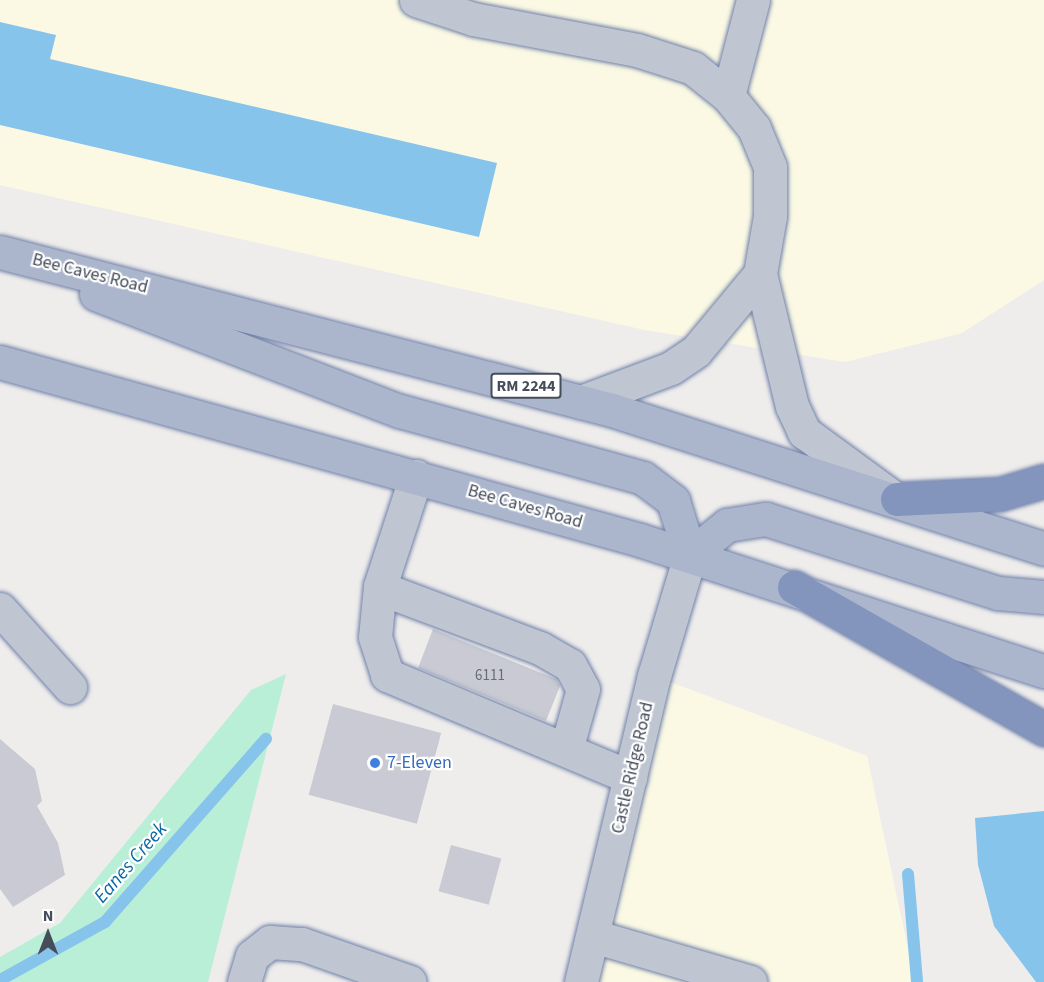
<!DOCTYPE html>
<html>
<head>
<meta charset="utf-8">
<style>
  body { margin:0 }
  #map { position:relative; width:1044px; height:982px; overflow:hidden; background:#efedec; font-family:"Source Sans 3",sans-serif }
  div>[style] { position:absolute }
  .commercial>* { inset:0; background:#fbf9e4 }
  .green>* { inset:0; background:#b9eed7 }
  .water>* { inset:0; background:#86c4ec }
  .stream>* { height:12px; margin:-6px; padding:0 6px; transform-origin:6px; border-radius:6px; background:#86c4ec }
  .building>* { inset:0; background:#c9cad3; transform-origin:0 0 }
  .roads { filter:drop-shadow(0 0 2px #6f80a8) drop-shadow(0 0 2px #6f80a8) }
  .minor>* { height:33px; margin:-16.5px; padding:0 16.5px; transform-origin:16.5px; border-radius:16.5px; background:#bfc6d2 }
  .major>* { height:33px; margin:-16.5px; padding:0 16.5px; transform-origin:16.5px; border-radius:16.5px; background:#abb6cc }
  .highway>* { height:33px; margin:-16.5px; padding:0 16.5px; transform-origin:16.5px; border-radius:16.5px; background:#8395bc }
  .dots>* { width:16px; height:16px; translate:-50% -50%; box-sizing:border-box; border:3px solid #fff; border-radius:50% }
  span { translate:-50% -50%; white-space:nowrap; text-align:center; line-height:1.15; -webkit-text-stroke:4.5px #fff; paint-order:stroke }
  .number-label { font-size:15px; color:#666c78 }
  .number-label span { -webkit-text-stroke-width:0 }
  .shield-label span { padding:2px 4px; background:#fff; border:2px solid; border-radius:4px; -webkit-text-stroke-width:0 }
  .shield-label { font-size:16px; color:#454c5a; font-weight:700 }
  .street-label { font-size:18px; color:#454c5a }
  .shop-label { font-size:18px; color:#366cbe }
  .left { translate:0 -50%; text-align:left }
  .water-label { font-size:20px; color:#0b6aa6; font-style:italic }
  .north { position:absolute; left:18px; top:904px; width:60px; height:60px; -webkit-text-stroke:4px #fff; paint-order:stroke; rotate:0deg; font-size:16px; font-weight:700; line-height:24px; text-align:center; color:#454c5a }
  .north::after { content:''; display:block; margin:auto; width:21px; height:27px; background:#454c5a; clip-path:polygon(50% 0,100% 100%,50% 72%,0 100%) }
</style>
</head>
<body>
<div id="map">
  <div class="commercial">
    <i style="clip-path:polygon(0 0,1044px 0,1044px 280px,962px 333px,845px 362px,645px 330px,0 185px)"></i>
    <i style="clip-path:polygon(654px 676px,867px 756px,915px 982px,581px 982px)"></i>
  </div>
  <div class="green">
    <i style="clip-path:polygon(286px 674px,208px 982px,0 982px,0 957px,60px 923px,251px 690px)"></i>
  </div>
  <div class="water">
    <i style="clip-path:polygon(0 22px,56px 35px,50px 59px,497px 163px,479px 237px,0 125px)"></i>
    <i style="clip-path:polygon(1044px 811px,1044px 982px,1036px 982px,994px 926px,978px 865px,975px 818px)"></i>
  </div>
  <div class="stream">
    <i style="left:908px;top:874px;width:108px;rotate:85.2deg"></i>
    <i style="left:0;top:980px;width:120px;rotate:-28.9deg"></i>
    <i style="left:105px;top:922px;width:244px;rotate:-48.7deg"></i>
  </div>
  <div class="building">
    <i style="clip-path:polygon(433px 629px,556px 679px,560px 686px,546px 721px,418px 668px)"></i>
    <i style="left:333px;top:704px;width:112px;height:94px;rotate:15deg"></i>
    <i style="clip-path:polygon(0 739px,35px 769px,42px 801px,37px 806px,58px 843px,65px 875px,13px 907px,0 889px)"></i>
    <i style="left:451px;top:845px;width:52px;height:48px;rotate:15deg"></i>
  </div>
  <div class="roads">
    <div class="minor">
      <i style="left:416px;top:0;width:60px;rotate:18.4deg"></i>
      <i style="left:473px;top:19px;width:167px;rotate:10.7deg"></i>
      <i style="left:637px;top:50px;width:59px;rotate:17.8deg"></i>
      <i style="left:693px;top:68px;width:45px;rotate:38.7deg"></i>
      <i style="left:728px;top:96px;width:41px;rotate:50.9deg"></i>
      <i style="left:754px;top:128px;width:42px;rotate:67.7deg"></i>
      <i style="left:770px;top:167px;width:49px;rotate:90deg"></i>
      <i style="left:770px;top:216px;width:59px;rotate:99.8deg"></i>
      <i style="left:760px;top:274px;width:136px;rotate:76.4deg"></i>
      <i style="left:792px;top:406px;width:29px;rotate:65deg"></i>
      <i style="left:804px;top:432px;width:112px;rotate:36.3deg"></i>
      <i style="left:728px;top:96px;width:99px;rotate:-75.4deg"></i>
      <i style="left:581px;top:402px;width:96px;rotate:-20.7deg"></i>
      <i style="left:671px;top:368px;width:30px;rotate:-34deg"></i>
      <i style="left:696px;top:351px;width:100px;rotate:-50.3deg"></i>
      <i style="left:416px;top:476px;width:116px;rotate:108.1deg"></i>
      <i style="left:380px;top:586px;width:51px;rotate:95.6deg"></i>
      <i style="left:375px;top:637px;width:40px;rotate:72deg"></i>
      <i style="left:387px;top:675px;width:264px;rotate:22.8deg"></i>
      <i style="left:380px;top:588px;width:171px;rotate:20.6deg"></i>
      <i style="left:540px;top:648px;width:34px;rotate:30deg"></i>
      <i style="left:570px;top:665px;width:27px;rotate:62deg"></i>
      <i style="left:583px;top:689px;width:63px;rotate:105.6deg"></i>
      <i style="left:0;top:609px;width:105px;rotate:48.1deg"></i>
      <i style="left:593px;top:936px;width:164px;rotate:16.3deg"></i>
      <i style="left:244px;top:982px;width:27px;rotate:-73deg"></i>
      <i style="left:252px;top:956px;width:23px;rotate:-38deg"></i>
      <i style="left:270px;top:942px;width:32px;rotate:4deg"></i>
      <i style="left:302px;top:944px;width:114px;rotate:19.4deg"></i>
      <i style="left:581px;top:982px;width:315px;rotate:-76.6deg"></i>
      <i style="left:654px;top:676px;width:126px;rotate:-73.4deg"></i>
    </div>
    <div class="major">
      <i style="left:0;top:252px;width:632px;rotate:14.48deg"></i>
      <i style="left:612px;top:410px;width:454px;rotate:17.8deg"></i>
      <i style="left:96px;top:294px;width:326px;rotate:21.1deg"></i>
      <i style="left:400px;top:411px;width:252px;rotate:15.4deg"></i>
      <i style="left:643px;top:478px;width:38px;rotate:37deg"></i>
      <i style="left:673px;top:501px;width:57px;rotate:72.5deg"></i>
      <i style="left:0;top:362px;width:664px;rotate:15.54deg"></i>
      <i style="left:640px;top:540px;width:425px;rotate:18deg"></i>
      <i style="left:690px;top:555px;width:48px;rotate:-39deg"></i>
      <i style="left:727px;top:525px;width:39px;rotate:-9deg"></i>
      <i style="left:766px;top:519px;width:244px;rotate:17.7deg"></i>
      <i style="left:998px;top:593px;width:46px;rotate:5deg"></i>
    </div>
    <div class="highway">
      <i style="left:897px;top:499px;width:103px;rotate:-2.8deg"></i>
      <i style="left:1000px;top:494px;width:46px;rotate:-16.5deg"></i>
      <i style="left:794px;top:587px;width:288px;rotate:29.6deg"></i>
    </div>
  </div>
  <div class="dots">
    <i style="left:375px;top:763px;background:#3f7fe0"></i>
  </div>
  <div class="number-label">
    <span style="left:490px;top:676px">6111</span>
  </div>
  <div class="shield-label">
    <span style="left:526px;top:386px">RM 2244</span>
  </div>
  <div class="street-label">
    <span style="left:90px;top:274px;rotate:14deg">Bee Caves Road</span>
    <span style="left:525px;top:507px;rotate:16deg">Bee Caves Road</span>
    <span style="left:633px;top:768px;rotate:-77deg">Castle Ridge Road</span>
  </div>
  <div class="shop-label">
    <span class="left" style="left:387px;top:763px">7-Eleven</span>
  </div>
  <div class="water-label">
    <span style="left:131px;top:863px;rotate:-49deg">Eanes Creek</span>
  </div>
  <div class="north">N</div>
</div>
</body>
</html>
